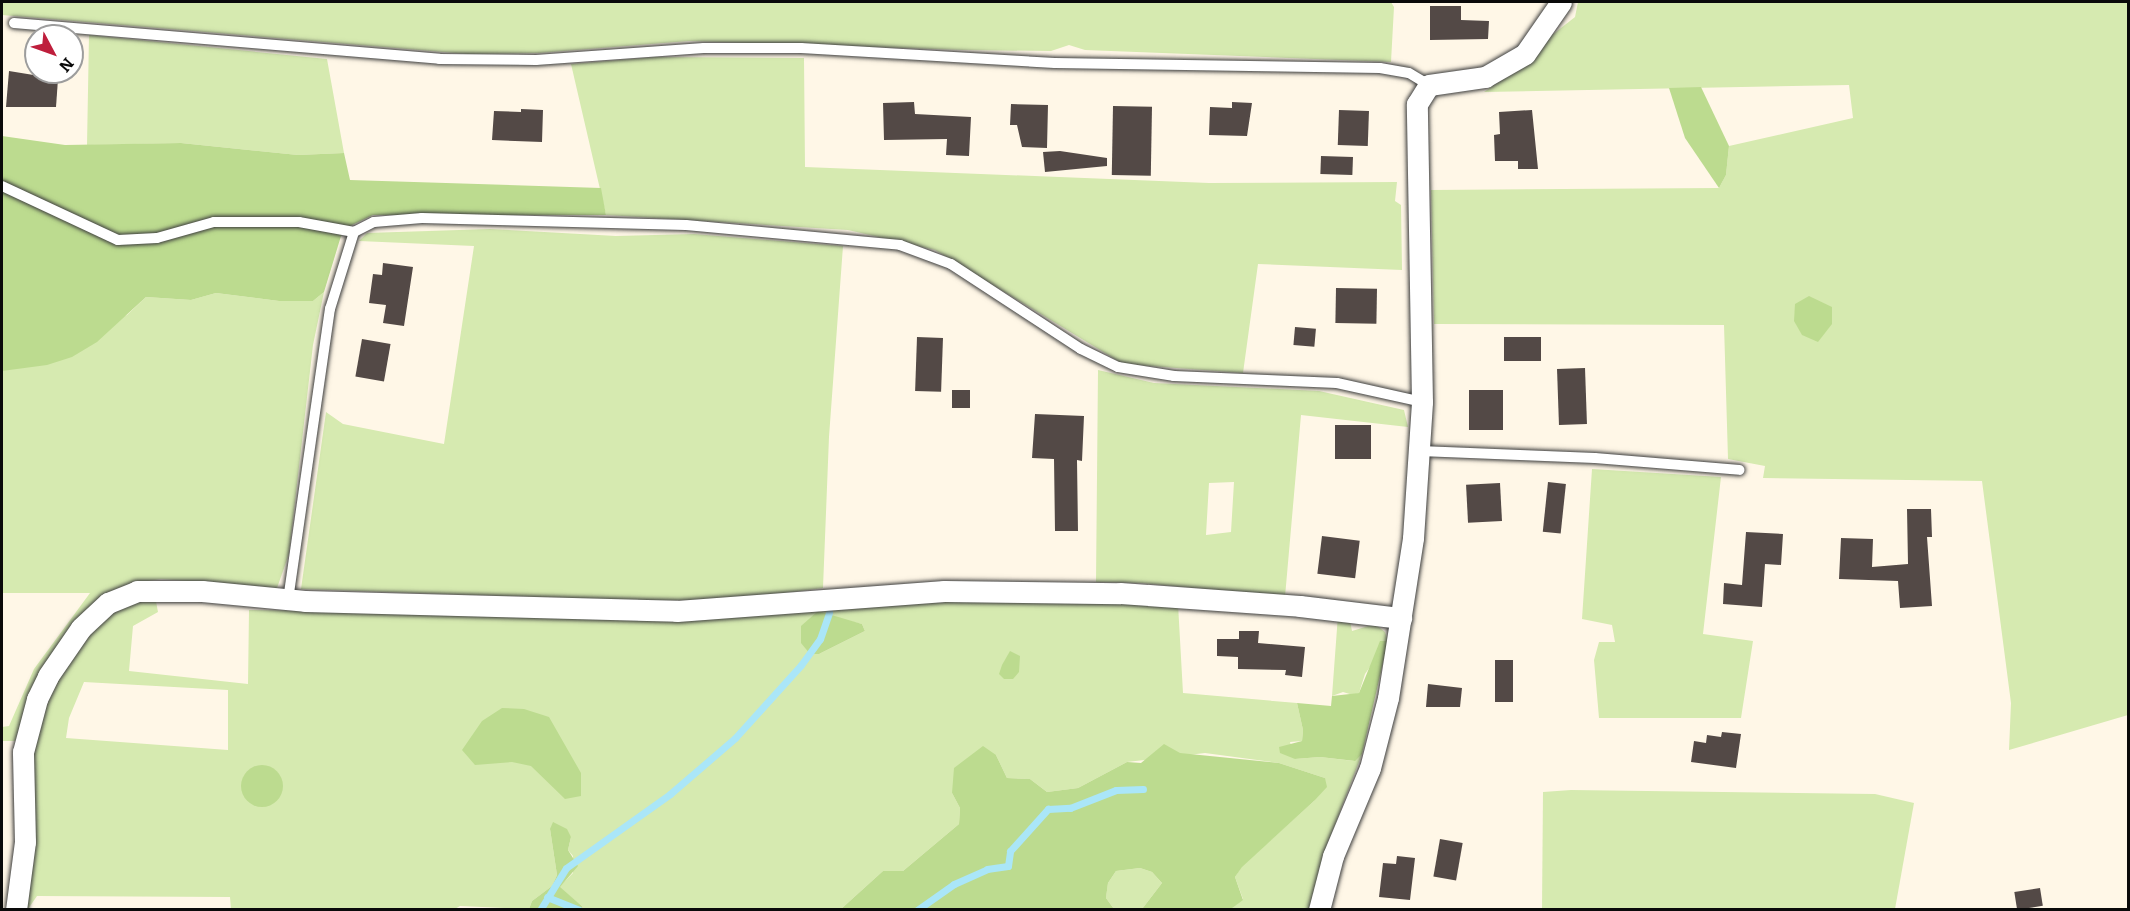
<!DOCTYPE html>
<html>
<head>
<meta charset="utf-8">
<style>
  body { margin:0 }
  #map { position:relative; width:2130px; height:911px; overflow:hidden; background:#fff7e7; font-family:Bitter,serif }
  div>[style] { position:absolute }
  .green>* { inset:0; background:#d6eab0 }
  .forest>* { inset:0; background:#bcdb8f }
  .round { border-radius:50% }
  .stream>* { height:7px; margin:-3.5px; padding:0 3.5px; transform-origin:3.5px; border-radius:3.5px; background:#aae6f8 }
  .building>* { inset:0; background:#534946; transform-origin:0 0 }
  .roads { filter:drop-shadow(0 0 2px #3d3d3d) drop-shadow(0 0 2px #3d3d3d) }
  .service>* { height:10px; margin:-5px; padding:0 5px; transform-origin:5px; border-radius:5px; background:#fff }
  .minor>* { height:21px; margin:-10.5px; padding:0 10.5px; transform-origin:10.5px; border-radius:10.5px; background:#fff }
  span { translate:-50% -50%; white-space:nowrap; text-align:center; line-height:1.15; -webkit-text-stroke:6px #fff; paint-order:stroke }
  .frame { position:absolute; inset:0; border:3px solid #0a0a0a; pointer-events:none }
  .north { position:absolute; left:24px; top:24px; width:60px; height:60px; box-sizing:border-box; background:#fff; border:2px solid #9d9d9d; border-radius:50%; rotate:131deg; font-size:16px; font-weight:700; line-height:24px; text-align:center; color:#0a0a0a }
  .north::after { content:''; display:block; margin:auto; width:21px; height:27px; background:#be1e3c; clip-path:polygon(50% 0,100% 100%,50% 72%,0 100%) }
</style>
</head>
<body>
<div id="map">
  <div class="green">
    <i style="clip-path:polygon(2px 2px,1391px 2px,1394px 7px,1391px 62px,1085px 50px,1069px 45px,1051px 51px,963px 50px,689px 41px,539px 53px,467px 54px,2px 15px)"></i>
    <i style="clip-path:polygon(1578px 2px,2128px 2px,2128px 715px,2009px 750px,2011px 703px,1982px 481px,1763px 478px,1765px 466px,1728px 459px,1724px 325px,1434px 324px,1431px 190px,1719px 188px,1726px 175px,1729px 146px,1853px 118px,1849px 85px,1484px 92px,1536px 56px,1547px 39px,1575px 17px)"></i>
    <i style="clip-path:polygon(89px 35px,327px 59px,344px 153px,298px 155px,181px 143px,87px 145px)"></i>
    <i style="clip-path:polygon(656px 57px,804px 58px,805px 167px,1209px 183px,1397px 182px,1395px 201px,1401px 205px,1402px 270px,1258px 264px,1243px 373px,1123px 364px,935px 250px,848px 230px,606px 215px,571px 64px)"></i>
    <i style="clip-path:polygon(490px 229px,616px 236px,694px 234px,843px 246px,829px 437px,823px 588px,738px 599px,653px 601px,301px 589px,326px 412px,343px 424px,444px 444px,474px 246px,359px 241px,367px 233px)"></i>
    <i style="clip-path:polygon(324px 292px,313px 345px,289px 554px,277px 588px,161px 579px,141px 582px,31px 694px,15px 741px,2px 741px,2px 727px,9px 726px,34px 669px,90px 593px,2px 593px,2px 371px,127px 315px,146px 297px,191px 300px,216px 293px,279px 301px,313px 301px)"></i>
    <i style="clip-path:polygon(evenodd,1098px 370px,1154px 383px,1319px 391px,1404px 410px,1408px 427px,1301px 415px,1285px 597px,1142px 583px,1096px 582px,1098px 370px,1234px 482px,1231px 532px,1206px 535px,1209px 483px,1234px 482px)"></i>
    <i style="clip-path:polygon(1592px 469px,1721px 477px,1703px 634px,1753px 641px,1741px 718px,1599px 718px,1594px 660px,1599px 642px,1615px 642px,1612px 625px,1582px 619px)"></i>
    <i style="clip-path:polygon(evenodd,155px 596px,158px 612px,133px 626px,129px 671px,248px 684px,249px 610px,744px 616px,960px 601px,1178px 604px,1183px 693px,1297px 703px,1303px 730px,1302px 741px,1290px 742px,1295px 759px,1320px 757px,1354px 761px,1362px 754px,1326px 848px,1309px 909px,1231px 909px,1243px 899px,1235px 877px,1242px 866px,1314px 801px,1325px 778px,1279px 763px,1205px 753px,1127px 762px,1078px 788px,1047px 792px,1030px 779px,1007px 778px,996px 755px,952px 793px,960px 808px,959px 824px,903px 871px,883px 871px,841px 909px,581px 909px,583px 907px,559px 887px,573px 873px,573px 856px,568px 850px,571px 837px,550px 829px,557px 875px,552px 886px,532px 901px,529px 909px,460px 906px,453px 910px,231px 910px,230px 897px,37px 896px,28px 909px,23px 910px,34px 862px,33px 744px,57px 677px,71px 653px,113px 609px,155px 596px,841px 619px,862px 624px,865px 631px,819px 654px,841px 619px,155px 596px,84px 682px,228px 690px,228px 750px,66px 738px,69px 718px,84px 682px)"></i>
    <i style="clip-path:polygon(1338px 615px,1349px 616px,1352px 631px,1375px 624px,1385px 632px,1388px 641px,1365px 674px,1359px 693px,1353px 695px,1343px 692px,1332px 696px)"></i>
    <i style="clip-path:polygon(1571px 790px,1875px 794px,1914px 803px,1895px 909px,1542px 909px,1543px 792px)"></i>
    <i style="clip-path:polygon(1140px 868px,1152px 872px,1162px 883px,1142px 909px,1114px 909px,1106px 898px,1108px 883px,1116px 871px)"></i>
  </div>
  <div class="forest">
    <i style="clip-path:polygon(1701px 87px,1729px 146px,1726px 175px,1719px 188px,1685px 138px,1669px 88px)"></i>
    <i style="clip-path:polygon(2px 136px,65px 145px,181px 143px,298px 155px,344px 153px,350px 180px,601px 188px,606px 215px,373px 215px,352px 225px,341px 236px,324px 292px,313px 301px,279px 301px,216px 293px,191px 300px,146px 297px,97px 342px,72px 357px,47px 365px,2px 371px)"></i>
    <i style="clip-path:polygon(1809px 296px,1832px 307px,1832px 324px,1818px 342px,1802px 335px,1794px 321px,1795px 304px)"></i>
    <i style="clip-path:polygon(818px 611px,862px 624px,865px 631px,819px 654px,810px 654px,801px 643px,801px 626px)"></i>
    <i style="clip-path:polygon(1380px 641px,1388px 641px,1362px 754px,1355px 761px,1320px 757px,1295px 759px,1280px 753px,1279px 747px,1302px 741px,1303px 730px,1297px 703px,1331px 706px,1332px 696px,1359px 693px)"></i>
    <i style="clip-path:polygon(1010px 651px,1020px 656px,1019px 672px,1013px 679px,1004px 679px,999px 674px,1002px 665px)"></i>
    <i style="clip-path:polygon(502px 708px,524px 709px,549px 717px,581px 773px,581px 796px,565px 799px,531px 766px,512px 762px,475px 765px,462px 750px,482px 721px)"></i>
    <i style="clip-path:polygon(1164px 744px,1180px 753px,1279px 763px,1325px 778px,1327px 787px,1314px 801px,1242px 867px,1235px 877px,1243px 900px,1231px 909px,1142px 909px,1162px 883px,1152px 872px,1140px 868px,1116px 871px,1108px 883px,1106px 898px,1114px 909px,841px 909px,883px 871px,903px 871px,959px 824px,960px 808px,952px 793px,954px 768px,983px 746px,996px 755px,1007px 778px,1030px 779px,1047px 792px,1078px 788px,1127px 762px,1141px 763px)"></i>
    <i class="round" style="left:241px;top:765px;width:42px;height:42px"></i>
    <i style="clip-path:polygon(553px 822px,567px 829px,571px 837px,568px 850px,578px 866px,560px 887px,583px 907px,581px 909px,529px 909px,532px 901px,552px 886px,557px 875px,550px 829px)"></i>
  </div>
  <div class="stream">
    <i style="left:547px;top:897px;width:35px;rotate:22deg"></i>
    <i style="left:540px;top:910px;width:49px;rotate:-58.2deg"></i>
    <i style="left:566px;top:868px;width:128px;rotate:-35.4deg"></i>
    <i style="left:670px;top:794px;width:86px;rotate:-40.7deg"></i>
    <i style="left:735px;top:738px;width:98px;rotate:-47.9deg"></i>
    <i style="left:801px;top:665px;width:32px;rotate:-54deg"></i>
    <i style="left:820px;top:639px;width:28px;rotate:-71deg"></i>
    <i style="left:917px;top:910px;width:45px;rotate:-35.1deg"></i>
    <i style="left:954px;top:884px;width:36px;rotate:-24deg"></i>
    <i style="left:987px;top:869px;width:21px;rotate:-8deg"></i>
    <i style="left:1008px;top:866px;width:15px;rotate:-82deg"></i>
    <i style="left:1010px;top:851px;width:57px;rotate:-47.9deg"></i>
    <i style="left:1048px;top:809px;width:22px;rotate:-3deg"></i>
    <i style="left:1070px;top:808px;width:49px;rotate:-21.4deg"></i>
    <i style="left:1116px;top:790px;width:27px;rotate:-2deg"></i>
  </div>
  <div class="building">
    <i style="clip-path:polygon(1430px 6px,1461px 6px,1461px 20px,1489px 21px,1488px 39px,1430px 40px)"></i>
    <i style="clip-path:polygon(9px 71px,58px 79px,56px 107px,6px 107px)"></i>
    <i style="clip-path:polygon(914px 102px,915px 114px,971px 117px,969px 156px,946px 155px,947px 139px,884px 140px,883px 103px)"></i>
    <i style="clip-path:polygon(1232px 102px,1252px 103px,1247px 136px,1209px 135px,1210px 107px,1232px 108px)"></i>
    <i style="clip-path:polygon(1011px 104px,1048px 105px,1047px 148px,1022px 147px,1017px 125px,1010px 125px)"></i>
    <i style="left:1113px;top:106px;width:39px;height:69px;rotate:1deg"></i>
    <i style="clip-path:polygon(521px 109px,543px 110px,542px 142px,492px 140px,494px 111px,521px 112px)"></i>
    <i style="left:1339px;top:110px;width:30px;height:35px;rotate:2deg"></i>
    <i style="clip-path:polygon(1532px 110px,1538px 169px,1518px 169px,1518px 161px,1495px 161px,1494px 135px,1500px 134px,1499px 112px)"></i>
    <i style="clip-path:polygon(1060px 151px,1107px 158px,1107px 166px,1045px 172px,1043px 152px)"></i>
    <i style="left:1321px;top:156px;width:32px;height:18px;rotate:2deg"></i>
    <i style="clip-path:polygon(383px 263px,413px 267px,404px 326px,383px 323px,386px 305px,369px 303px,373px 274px,382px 275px)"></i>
    <i style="left:1336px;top:288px;width:41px;height:35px;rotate:1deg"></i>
    <i style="left:1295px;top:327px;width:21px;height:18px;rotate:5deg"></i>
    <i style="left:917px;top:337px;width:26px;height:54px;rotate:2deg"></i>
    <i style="left:1504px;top:337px;width:37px;height:24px"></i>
    <i style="left:362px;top:339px;width:29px;height:38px;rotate:10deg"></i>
    <i style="left:1585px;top:368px;width:56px;height:28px;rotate:88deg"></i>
    <i style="left:952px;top:390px;width:18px;height:18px"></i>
    <i style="left:1503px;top:390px;width:40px;height:34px;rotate:90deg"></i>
    <i style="clip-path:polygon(1035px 414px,1084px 416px,1082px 461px,1077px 460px,1078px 531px,1055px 531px,1054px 459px,1032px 458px)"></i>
    <i style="left:1335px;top:425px;width:36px;height:34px"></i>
    <i style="left:1548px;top:482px;width:18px;height:50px;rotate:6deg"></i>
    <i style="left:1500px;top:483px;width:38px;height:34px;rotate:87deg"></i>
    <i style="clip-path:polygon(1907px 509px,1931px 509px,1932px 537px,1927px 537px,1932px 606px,1900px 608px,1898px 581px,1839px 579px,1841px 538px,1873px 539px,1872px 567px,1908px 564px)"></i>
    <i style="clip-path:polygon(1746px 532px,1783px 534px,1781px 565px,1765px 564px,1762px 607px,1723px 604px,1724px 583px,1742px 585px)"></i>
    <i style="left:1322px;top:536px;width:38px;height:38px;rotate:7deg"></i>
    <i style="clip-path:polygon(1239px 631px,1259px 631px,1258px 643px,1305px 647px,1302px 677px,1285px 675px,1286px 670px,1238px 669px,1238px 657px,1217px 656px,1217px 639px,1239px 639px)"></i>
    <i style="left:1495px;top:660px;width:18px;height:42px"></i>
    <i style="clip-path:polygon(1428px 684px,1462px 688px,1460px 707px,1426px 707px)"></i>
    <i style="clip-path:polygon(1722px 732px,1741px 734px,1736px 768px,1691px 762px,1694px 741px,1706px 743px,1707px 735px,1721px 737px)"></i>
    <i style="left:1440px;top:839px;width:23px;height:38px;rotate:10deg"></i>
    <i style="clip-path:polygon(1397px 856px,1415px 858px,1410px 900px,1379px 897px,1383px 863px,1396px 864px)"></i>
    <i style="left:2040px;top:888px;width:18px;height:26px;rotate:81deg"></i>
  </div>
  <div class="roads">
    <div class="service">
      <i style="left:14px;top:23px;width:427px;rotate:4.8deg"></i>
      <i style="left:439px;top:59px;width:97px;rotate:0.6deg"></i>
      <i style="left:536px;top:60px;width:168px;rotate:-4.1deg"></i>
      <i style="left:704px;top:48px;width:97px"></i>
      <i style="left:801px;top:48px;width:254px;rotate:3.4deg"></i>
      <i style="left:1055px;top:63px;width:325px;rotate:0.9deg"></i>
      <i style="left:1380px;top:68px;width:29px;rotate:10deg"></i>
      <i style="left:1409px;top:73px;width:23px;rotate:31deg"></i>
      <i style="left:2px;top:186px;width:128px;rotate:25deg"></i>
      <i style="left:118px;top:240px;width:39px;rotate:-3deg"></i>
      <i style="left:157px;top:238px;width:59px;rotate:-15.7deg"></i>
      <i style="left:214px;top:222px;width:85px"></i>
      <i style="left:299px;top:222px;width:56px;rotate:10.3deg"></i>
      <i style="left:1420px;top:451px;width:175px;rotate:2.3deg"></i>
      <i style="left:1595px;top:458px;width:145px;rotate:4.7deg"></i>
      <i style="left:288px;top:600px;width:294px;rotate:-81.8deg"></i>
      <i style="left:330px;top:309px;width:81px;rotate:-72.7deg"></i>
      <i style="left:354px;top:232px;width:22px;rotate:-27deg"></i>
      <i style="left:374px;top:222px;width:48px;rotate:-4.8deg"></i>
      <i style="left:422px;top:218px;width:264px;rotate:1.5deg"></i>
      <i style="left:686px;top:225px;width:215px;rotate:5.3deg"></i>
      <i style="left:900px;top:245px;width:54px;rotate:20.4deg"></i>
      <i style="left:951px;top:264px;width:155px;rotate:33.2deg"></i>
      <i style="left:1081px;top:349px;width:41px;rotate:25.9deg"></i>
      <i style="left:1118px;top:367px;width:57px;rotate:9.1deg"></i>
      <i style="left:1174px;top:376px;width:163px;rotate:2.5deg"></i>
      <i style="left:1337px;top:383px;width:87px;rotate:12.6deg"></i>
    </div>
    <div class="minor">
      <i style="left:16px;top:910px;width:69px;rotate:-82.5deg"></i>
      <i style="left:25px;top:842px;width:90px;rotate:-91.3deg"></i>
      <i style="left:23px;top:752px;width:55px;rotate:-75.2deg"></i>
      <i style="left:37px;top:699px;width:25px;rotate:-64deg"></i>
      <i style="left:48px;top:676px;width:58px;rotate:-55.5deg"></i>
      <i style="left:81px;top:628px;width:37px;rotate:-43deg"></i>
      <i style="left:108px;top:603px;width:31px;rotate:-22deg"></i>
      <i style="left:137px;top:591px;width:65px"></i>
      <i style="left:202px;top:591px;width:103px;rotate:5.5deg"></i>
      <i style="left:305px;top:601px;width:372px;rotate:1.5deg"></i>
      <i style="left:677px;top:611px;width:268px;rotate:-4.3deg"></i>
      <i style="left:944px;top:591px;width:176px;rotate:0.7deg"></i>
      <i style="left:1120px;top:593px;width:180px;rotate:4.1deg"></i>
      <i style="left:1300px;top:606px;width:102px;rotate:6.8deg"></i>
      <i style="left:1319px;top:910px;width:56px;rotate:-75.5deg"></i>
      <i style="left:1333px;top:856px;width:95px;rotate:-67.2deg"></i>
      <i style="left:1370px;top:768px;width:72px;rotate:-75.6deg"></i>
      <i style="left:1388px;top:698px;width:162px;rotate:-81.1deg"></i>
      <i style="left:1413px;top:538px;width:136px;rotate:-86.2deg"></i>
      <i style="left:1422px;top:402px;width:298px;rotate:-91deg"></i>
      <i style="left:1417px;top:104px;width:22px;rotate:-58deg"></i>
      <i style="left:1429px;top:85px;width:57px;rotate:-8.1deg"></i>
      <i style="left:1485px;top:77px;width:46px;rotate:-29.9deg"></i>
      <i style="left:1525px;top:54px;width:63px;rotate:-55.3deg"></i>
    </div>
  </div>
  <div class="frame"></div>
  <div class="north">N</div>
</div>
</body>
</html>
